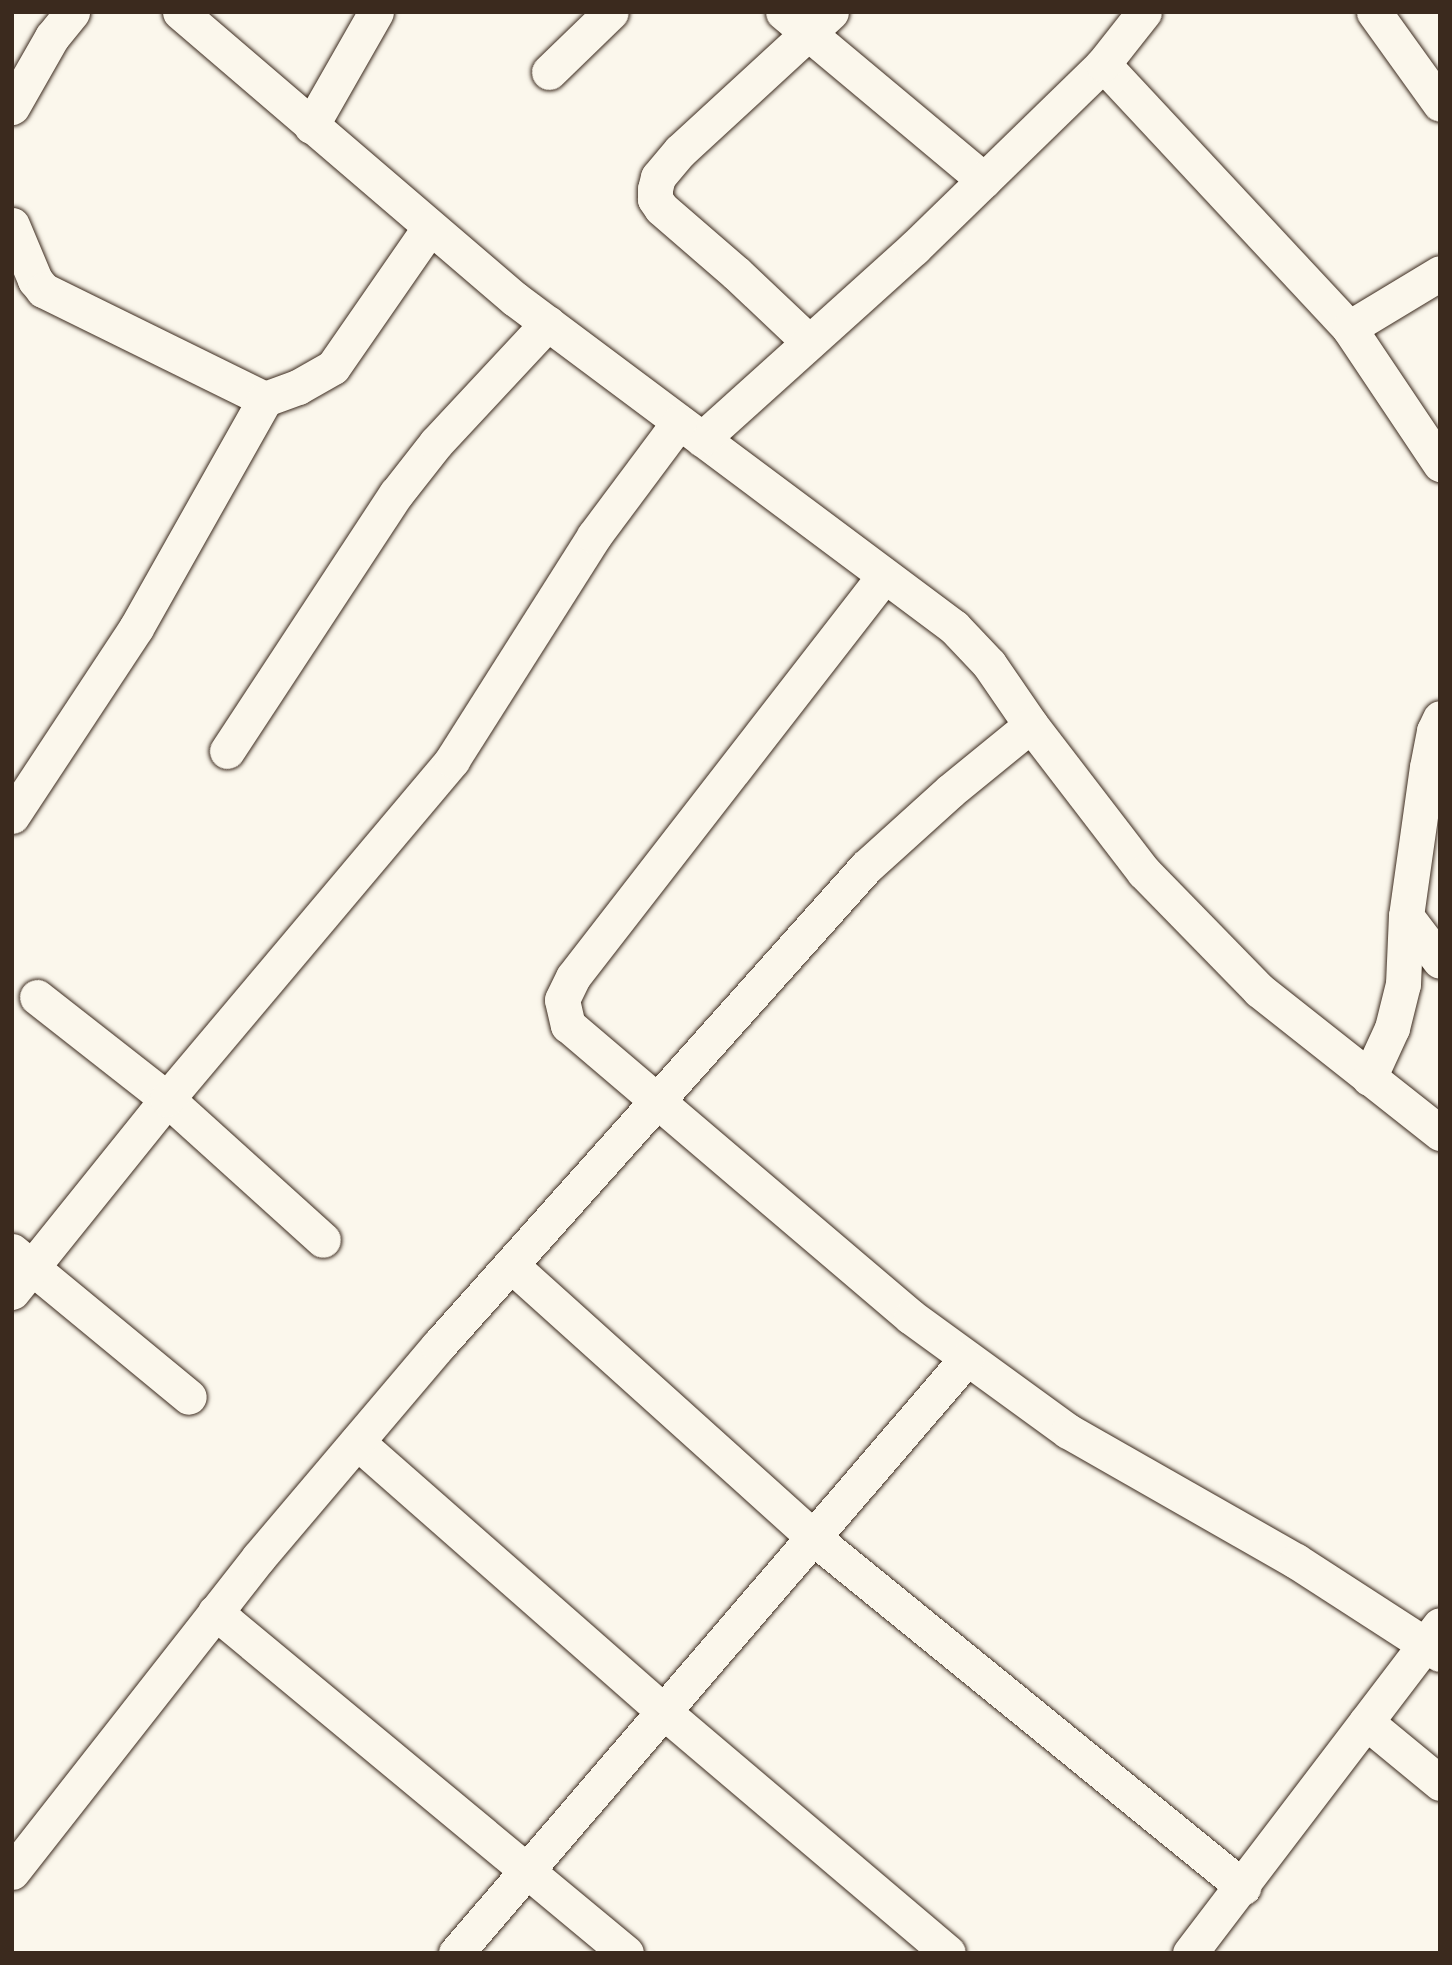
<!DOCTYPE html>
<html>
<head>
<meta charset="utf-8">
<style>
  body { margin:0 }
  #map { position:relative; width:1452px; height:1965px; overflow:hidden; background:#fbf7ec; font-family:"Balsamiq Sans",sans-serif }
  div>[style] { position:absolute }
  .roads { filter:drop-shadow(0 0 2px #3b2a1e) drop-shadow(0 0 2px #3b2a1e) }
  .street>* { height:35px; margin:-17.5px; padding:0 17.5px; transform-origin:17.5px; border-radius:17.5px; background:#fbf7ec }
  span { translate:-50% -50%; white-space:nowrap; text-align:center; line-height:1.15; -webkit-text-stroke:6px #fbf7ec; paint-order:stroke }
  .frame { position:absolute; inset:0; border:14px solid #3b2a1e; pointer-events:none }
</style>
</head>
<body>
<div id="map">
  <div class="roads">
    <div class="street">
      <i style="left:180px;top:12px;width:441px;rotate:40.6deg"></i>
      <i style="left:515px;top:299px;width:548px;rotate:36.77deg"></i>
      <i style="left:954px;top:627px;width:51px;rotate:46.6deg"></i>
      <i style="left:989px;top:664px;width:74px;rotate:55.5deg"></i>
      <i style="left:1031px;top:725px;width:185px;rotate:52.5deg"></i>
      <i style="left:1144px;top:872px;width:165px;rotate:45.7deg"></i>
      <i style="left:1259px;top:990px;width:231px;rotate:38.3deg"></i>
      <i style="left:783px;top:12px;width:262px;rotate:39.9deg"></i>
      <i style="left:1374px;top:12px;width:113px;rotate:54.3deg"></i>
      <i style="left:1103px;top:64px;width:361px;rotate:47deg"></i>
      <i style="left:1349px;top:328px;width:164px;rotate:56.2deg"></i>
      <i style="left:549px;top:72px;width:86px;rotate:-44.1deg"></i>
      <i style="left:12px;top:107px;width:81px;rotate:-60.3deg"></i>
      <i style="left:52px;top:37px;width:32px;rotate:-51deg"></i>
      <i style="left:311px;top:126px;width:131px;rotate:-60.3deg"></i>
      <i style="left:12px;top:225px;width:60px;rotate:67.3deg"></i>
      <i style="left:35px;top:280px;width:13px;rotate:51deg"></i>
      <i style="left:43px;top:290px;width:247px;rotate:26.2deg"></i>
      <i style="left:1349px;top:328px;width:106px;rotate:-31.1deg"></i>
      <i style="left:809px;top:342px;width:100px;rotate:-136.6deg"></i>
      <i style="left:736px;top:273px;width:99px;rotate:-139.1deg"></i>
      <i style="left:661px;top:208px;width:11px;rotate:-124deg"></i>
      <i style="left:655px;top:199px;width:10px;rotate:-90deg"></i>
      <i style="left:655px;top:189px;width:12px;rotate:-76deg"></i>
      <i style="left:658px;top:177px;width:34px;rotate:-50deg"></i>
      <i style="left:680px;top:151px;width:205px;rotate:-42.6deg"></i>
      <i style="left:702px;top:439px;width:285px;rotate:-42deg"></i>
      <i style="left:914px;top:248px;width:264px;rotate:-44.2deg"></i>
      <i style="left:1103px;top:64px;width:66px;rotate:-51.7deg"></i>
      <i style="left:884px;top:576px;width:507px;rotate:127.8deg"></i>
      <i style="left:573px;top:977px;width:25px;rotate:116deg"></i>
      <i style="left:562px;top:1000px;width:26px;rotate:77deg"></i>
      <i style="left:568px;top:1025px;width:450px;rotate:40.4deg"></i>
      <i style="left:911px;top:1317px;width:194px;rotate:36deg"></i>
      <i style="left:1068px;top:1431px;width:262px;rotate:29.7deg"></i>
      <i style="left:1296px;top:1561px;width:171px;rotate:32.9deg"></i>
      <i style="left:227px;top:751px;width:308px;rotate:-56.7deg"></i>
      <i style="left:396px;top:494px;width:65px;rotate:-51.9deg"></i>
      <i style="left:436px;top:443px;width:164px;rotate:-47deg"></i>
      <i style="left:12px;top:816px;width:225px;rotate:-56.6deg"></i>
      <i style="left:136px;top:628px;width:263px;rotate:-60.6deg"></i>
      <i style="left:265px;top:399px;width:35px;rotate:-20deg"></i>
      <i style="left:298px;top:387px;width:40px;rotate:-29.7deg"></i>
      <i style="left:333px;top:367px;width:170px;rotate:-55.3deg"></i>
      <i style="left:1406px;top:916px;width:56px;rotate:52.9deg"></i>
      <i style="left:37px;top:997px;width:165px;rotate:38.1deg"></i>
      <i style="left:167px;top:1099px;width:210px;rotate:42.1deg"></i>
      <i style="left:1369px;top:1078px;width:55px;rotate:-65.3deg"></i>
      <i style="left:1392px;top:1028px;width:45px;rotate:-76deg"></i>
      <i style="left:1403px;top:984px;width:68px;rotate:-87.5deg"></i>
      <i style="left:1406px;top:916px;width:150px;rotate:-82deg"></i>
      <i style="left:1427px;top:767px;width:37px;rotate:-79deg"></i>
      <i style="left:1434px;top:731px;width:14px;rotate:-65deg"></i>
      <i style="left:12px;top:1251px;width:229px;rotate:39.5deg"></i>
      <i style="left:511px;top:1265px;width:409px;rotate:42deg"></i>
      <i style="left:815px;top:1539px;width:552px;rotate:39.11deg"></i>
      <i style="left:12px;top:1292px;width:248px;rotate:-51.2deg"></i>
      <i style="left:167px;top:1099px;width:443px;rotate:-49.9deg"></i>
      <i style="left:452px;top:760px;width:265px;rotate:-57.6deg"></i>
      <i style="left:594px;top:536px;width:142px;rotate:-53.3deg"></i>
      <i style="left:357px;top:1442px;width:409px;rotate:41.3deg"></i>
      <i style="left:664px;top:1712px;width:372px;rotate:40.3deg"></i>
      <i style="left:215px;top:1612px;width:534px;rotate:39.68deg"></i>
      <i style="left:1366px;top:1722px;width:96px;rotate:39.5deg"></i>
      <i style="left:12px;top:1872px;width:400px;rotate:-51.9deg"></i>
      <i style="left:259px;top:1557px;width:277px;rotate:-49.7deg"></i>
      <i style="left:438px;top:1346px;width:642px;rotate:-48.22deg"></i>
      <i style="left:866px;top:867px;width:113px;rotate:-42.1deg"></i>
      <i style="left:950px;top:791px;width:104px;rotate:-39.2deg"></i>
      <i style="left:456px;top:1953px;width:784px;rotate:-49.34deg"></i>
      <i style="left:1190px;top:1953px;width:412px;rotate:-52.7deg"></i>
    </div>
  </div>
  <div class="frame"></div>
</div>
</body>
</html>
